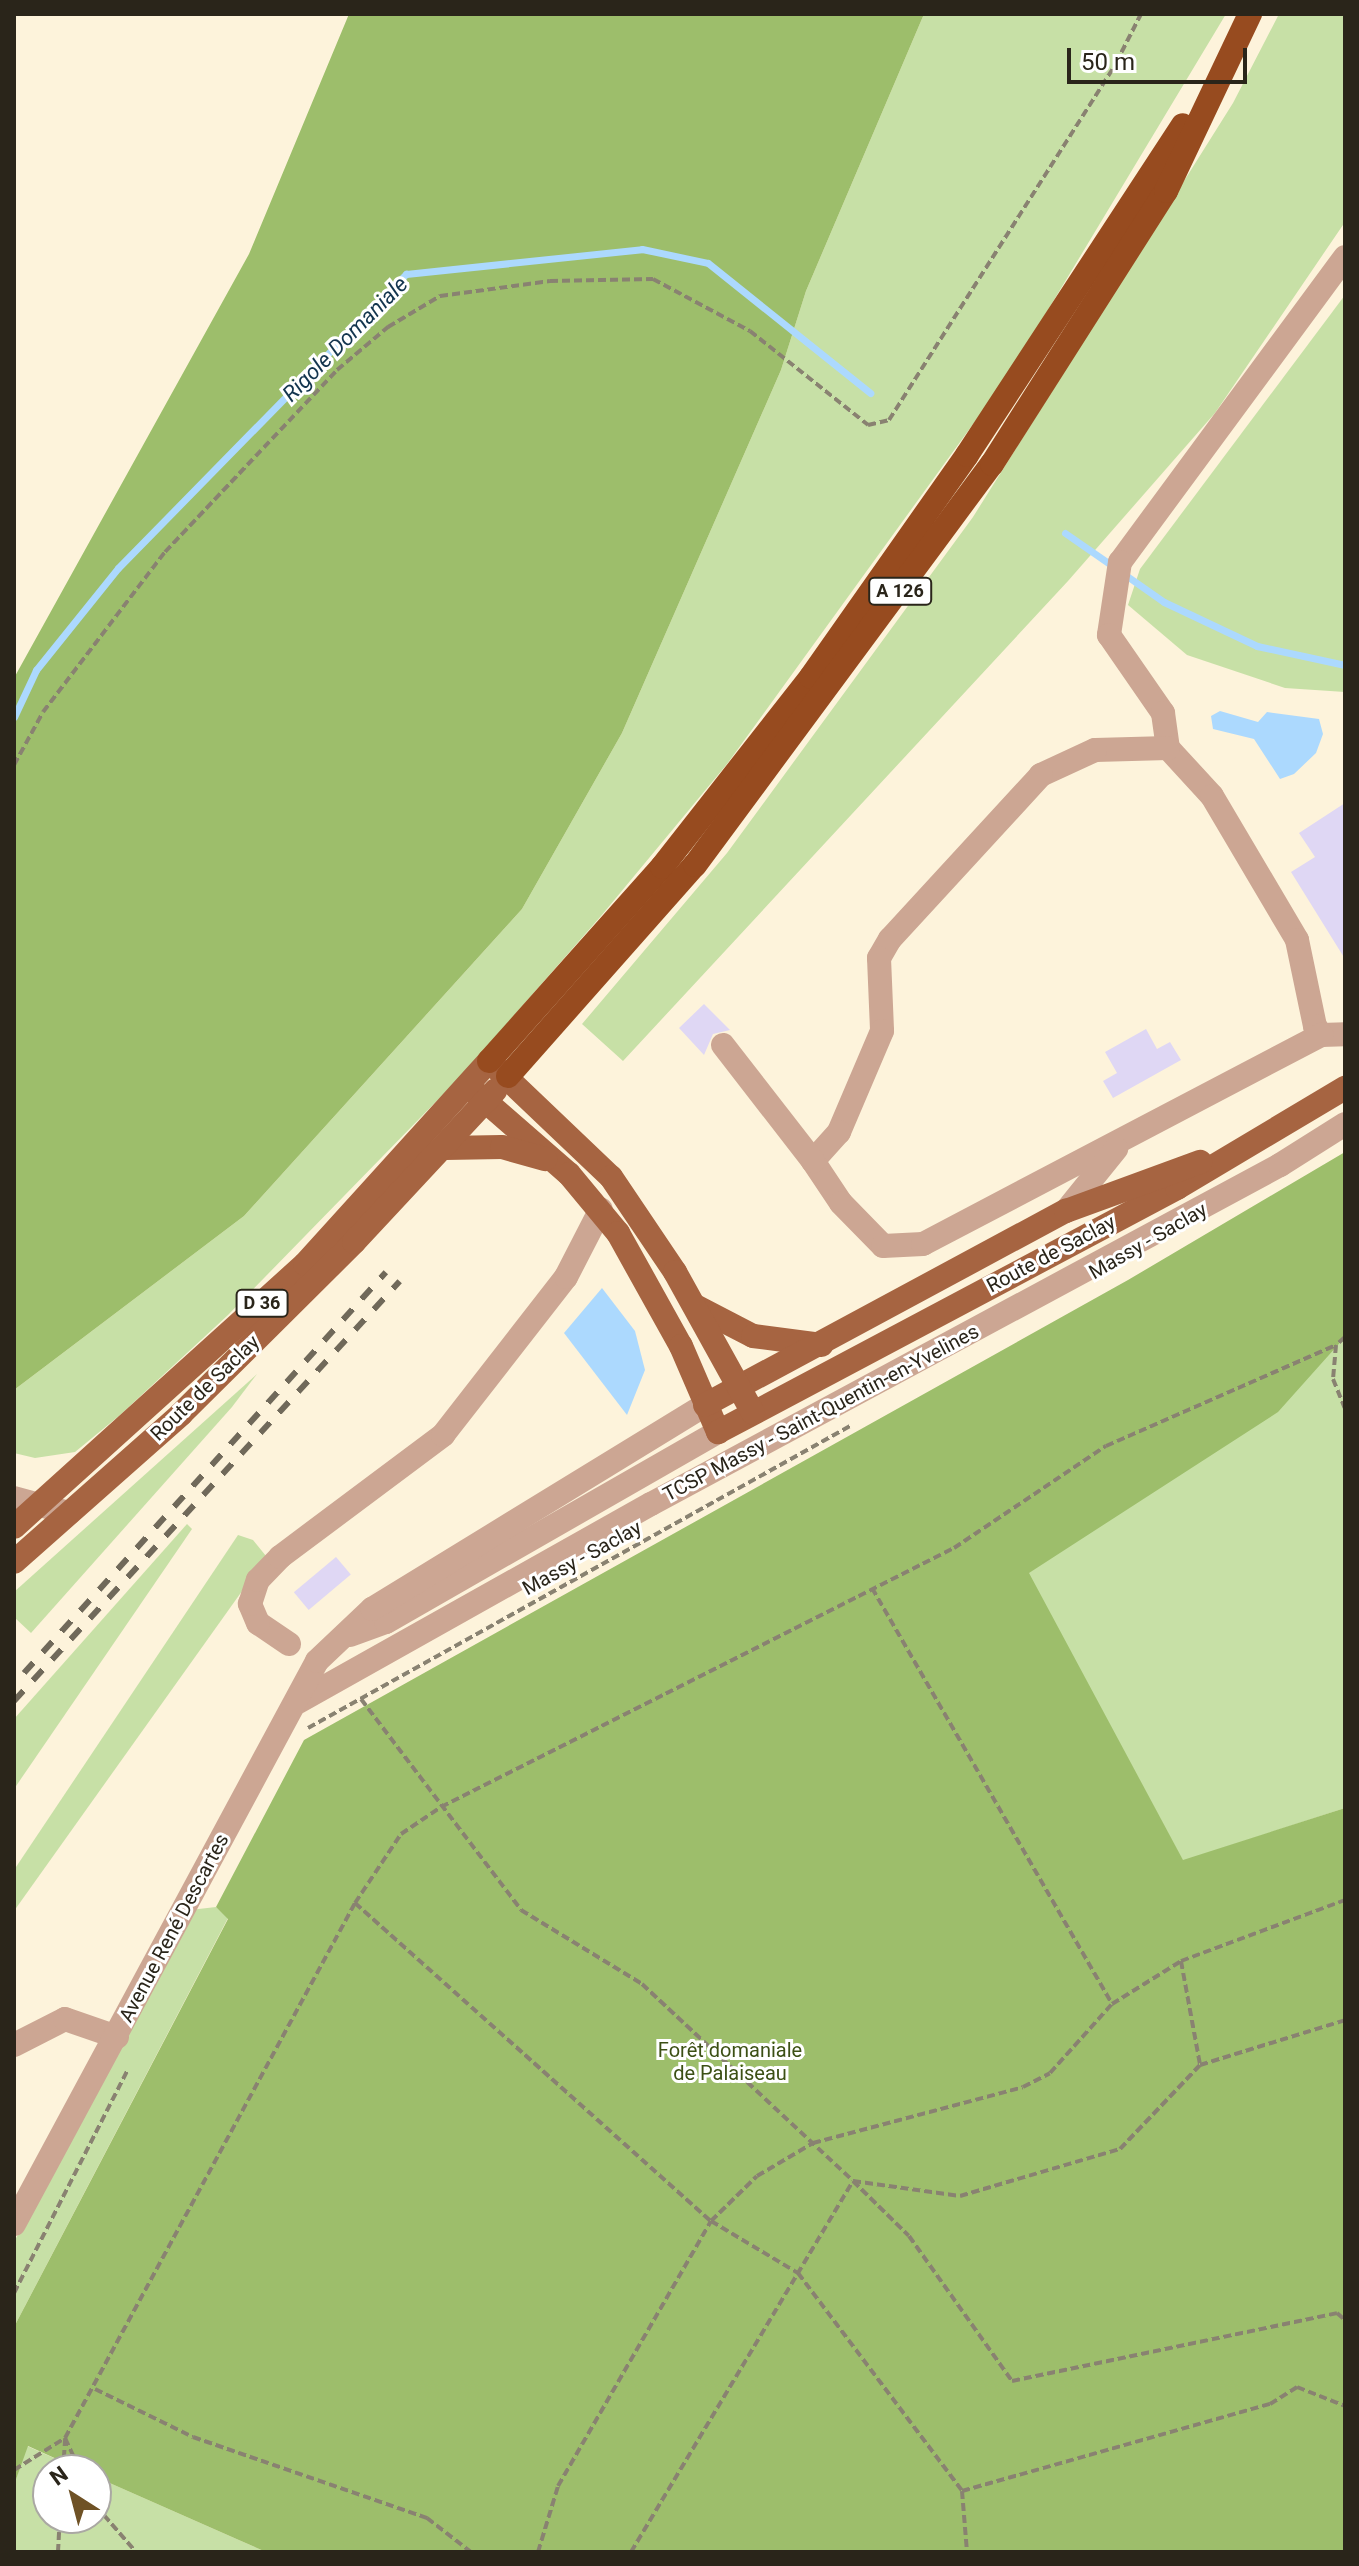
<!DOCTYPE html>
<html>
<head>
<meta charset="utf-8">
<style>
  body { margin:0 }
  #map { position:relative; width:1359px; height:2566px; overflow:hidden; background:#fdf3db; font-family:Roboto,sans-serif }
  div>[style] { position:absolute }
  .green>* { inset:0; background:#c7e0a6 }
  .forest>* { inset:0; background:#9dbe6b }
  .water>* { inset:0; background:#acd9fe }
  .stream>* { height:7px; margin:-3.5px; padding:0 3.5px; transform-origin:3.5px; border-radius:3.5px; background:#acd9fe }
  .building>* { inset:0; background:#dfd7f4; transform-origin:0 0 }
  .path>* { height:4px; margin-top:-2px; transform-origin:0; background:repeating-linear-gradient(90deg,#898271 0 8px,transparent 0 12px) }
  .minor>* { height:24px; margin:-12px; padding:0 12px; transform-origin:12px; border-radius:12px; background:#cca693 }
  .major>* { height:24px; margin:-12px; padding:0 12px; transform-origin:12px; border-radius:12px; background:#a66441 }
  .highway>* { height:24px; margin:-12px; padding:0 12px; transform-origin:12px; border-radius:12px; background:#974b1f }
  .rail>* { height:6px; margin-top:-3px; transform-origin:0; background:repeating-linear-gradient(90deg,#70695a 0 14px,transparent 0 28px) }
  span { translate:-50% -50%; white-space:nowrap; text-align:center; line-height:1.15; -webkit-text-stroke:6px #fff; paint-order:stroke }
  .shield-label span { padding:2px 6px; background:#fff; border:2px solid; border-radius:6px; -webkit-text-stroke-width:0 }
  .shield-label { font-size:18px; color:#2a251a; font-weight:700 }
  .street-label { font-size:20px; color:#2a251a }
  .park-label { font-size:20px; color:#3c5015 }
  .water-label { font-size:22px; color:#13354e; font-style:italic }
  .frame { position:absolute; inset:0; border:16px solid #2a251a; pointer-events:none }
  .north { position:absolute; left:32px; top:2454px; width:80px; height:80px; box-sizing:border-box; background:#fff; border:2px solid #aaa8a3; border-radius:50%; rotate:324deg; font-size:22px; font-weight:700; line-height:32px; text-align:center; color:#2a251a }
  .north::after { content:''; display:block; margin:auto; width:28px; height:36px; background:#6f5226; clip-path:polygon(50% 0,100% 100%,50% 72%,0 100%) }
  .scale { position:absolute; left:1067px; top:48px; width:180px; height:36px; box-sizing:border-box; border:4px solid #2a251a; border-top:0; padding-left:10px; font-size:24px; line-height:28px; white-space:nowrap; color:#2a251a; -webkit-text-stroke:6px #fff; paint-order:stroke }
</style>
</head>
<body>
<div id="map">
  <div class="green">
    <i style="clip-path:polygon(924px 14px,1226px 14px,1010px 373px,727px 764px,601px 916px,460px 1077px,228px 1315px,120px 1415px,75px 1452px,35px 1458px,14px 1453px,14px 1390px,244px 1216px,522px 909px,622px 733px,781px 370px,806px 291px)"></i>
    <i style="clip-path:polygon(1279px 14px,1345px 14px,1345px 222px,1215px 413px,1068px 581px,623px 1061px,582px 1024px,727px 853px,973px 517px,1233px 103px)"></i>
    <i style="clip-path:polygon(1345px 295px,1345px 692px,1285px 688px,1187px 655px,1128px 605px,1140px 569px)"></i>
    <i style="clip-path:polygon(1345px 1337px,1345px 1808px,1183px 1861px,1028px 1573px,1136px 1501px)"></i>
    <i style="clip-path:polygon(257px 1374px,232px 1407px,31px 1633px,14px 1617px,14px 1592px)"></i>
    <i style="clip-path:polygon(187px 1524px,192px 1529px,14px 1789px,14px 1719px)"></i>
    <i style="clip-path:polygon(238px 1535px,253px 1540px,266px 1556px,262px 1563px,14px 1911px,14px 1870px)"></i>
    <i style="clip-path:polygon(216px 1907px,228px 1918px,14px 2327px,14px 2242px,190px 1910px)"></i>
    <i style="clip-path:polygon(27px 2446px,81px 2470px,48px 2470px,48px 2518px,96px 2518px,96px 2477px,266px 2552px,14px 2552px,14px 2485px)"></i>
  </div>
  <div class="forest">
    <i style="clip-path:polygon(349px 14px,924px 14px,806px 291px,781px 370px,622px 733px,522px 909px,244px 1216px,14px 1390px,14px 678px,249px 254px)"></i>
    <i style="clip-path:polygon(1345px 1152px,1345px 1337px,1278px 1412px,1029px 1573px,1183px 1860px,1345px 1808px,1345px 2552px,266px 2552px,96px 2477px,96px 2470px,81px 2470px,28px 2446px,14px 2485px,14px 2327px,228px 1919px,216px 1907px,304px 1740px,1128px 1280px)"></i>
  </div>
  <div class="water">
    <i style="clip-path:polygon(1220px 711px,1258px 722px,1267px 712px,1319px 719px,1323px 734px,1316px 753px,1294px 774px,1280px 779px,1254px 739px,1213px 729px,1211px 716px)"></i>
    <i style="clip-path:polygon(602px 1288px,635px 1331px,645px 1370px,627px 1415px,564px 1333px)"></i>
  </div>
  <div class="stream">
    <i style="left:1065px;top:533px;width:60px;rotate:34.8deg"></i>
    <i style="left:1124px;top:574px;width:49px;rotate:35deg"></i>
    <i style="left:1164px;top:602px;width:103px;rotate:25.3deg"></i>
    <i style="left:1257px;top:646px;width:90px;rotate:12.2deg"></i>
    <i style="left:14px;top:717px;width:52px;rotate:-64.9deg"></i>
    <i style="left:36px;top:670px;width:131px;rotate:-51.2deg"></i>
    <i style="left:118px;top:568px;width:412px;rotate:-45.6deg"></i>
    <i style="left:406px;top:274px;width:237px;rotate:-6deg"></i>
    <i style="left:642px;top:249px;width:67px;rotate:12deg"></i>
    <i style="left:708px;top:263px;width:208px;rotate:38.7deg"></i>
  </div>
  <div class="building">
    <i style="clip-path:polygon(1345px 803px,1345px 959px,1291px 872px,1315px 857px,1299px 833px)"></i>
    <i style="clip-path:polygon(704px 1004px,730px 1030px,713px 1034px,704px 1055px,679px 1028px)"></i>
    <i style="clip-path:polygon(1146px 1029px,1157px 1049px,1170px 1042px,1181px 1060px,1113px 1098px,1103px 1081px,1117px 1073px,1105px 1052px)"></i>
    <i style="left:336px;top:1557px;width:23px;height:55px;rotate:50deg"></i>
  </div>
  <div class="path">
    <i style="left:14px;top:765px;width:60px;rotate:-61.3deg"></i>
    <i style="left:43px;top:712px;width:201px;rotate:-52.7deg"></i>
    <i style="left:165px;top:552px;width:250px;rotate:-46.6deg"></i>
    <i style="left:337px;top:370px;width:67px;rotate:-40.1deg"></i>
    <i style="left:388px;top:327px;width:61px;rotate:-30.8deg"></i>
    <i style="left:440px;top:296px;width:111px;rotate:-7.8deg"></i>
    <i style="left:550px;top:281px;width:103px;rotate:-1.1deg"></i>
    <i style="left:653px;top:279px;width:110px;rotate:28.2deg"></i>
    <i style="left:750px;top:331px;width:151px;rotate:38.5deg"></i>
    <i style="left:868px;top:425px;width:22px;rotate:-13deg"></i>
    <i style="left:889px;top:420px;width:423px;rotate:-57.5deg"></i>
    <i style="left:1116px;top:63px;width:55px;rotate:-63deg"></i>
    <i style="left:1345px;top:1337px;width:12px;rotate:138deg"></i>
    <i style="left:1336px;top:1345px;width:34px;rotate:95deg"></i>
    <i style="left:1333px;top:1379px;width:31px;rotate:68deg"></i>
    <i style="left:872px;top:1588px;width:480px;rotate:60deg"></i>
    <i style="left:361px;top:1699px;width:265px;rotate:52.8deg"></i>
    <i style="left:521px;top:1910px;width:142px;rotate:31.4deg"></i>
    <i style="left:642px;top:1984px;width:289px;rotate:43deg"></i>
    <i style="left:853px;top:2181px;width:78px;rotate:44.5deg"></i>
    <i style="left:909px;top:2236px;width:178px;rotate:54.6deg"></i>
    <i style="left:1012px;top:2381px;width:332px;rotate:-11.8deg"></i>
    <i style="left:1337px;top:2313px;width:11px;rotate:41deg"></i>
    <i style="left:308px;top:1728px;width:623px;rotate:-29.12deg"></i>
    <i style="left:355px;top:1903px;width:477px;rotate:41.8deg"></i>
    <i style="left:711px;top:2221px;width:101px;rotate:30.9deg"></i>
    <i style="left:798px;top:2273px;width:273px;rotate:53deg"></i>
    <i style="left:962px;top:2491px;width:320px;rotate:-15.8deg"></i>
    <i style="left:1270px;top:2404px;width:32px;rotate:-32deg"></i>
    <i style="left:1297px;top:2387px;width:52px;rotate:21.6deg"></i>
    <i style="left:1181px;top:1961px;width:106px;rotate:79.6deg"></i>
    <i style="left:14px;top:2293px;width:251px;rotate:-63deg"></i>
    <i style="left:95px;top:2389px;width:109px;rotate:26.1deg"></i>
    <i style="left:193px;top:2437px;width:248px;rotate:19.1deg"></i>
    <i style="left:427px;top:2518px;width:56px;rotate:37.7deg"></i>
    <i style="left:14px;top:2470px;width:60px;rotate:-32.1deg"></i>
    <i style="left:65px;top:2438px;width:609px;rotate:-61.54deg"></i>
    <i style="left:355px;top:1903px;width:83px;rotate:-56.3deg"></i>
    <i style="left:401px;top:1834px;width:48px;rotate:-34deg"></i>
    <i style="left:441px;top:1807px;width:575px;rotate:-26.79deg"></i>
    <i style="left:954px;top:1548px;width:183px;rotate:-33.9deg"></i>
    <i style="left:1106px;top:1446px;width:251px;rotate:-23.7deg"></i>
    <i style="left:63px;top:2470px;width:32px;rotate:-86deg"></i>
    <i style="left:65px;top:2438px;width:35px;rotate:65deg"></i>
    <i style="left:962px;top:2491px;width:61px;rotate:85.3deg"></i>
    <i style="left:96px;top:2506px;width:61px;rotate:49deg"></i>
    <i style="left:58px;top:2552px;width:34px;rotate:-87deg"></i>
    <i style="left:538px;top:2552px;width:69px;rotate:-73.1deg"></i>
    <i style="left:558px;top:2486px;width:306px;rotate:-60deg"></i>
    <i style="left:711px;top:2221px;width:64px;rotate:-44.4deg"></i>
    <i style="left:757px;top:2176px;width:65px;rotate:-30.5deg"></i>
    <i style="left:813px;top:2143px;width:217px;rotate:-14.9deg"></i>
    <i style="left:1023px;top:2087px;width:30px;rotate:-27deg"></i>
    <i style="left:1050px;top:2073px;width:93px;rotate:-48.1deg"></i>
    <i style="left:1112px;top:2004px;width:81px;rotate:-31.9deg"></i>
    <i style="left:1181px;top:1961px;width:175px;rotate:-20.4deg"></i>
    <i style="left:631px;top:2552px;width:432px;rotate:-59.1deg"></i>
    <i style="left:853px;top:2181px;width:108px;rotate:8deg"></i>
    <i style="left:960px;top:2196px;width:167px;rotate:-16.4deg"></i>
    <i style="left:1120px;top:2149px;width:116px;rotate:-46.4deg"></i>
    <i style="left:1200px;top:2065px;width:152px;rotate:-17.2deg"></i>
  </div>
  <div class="minor">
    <i style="left:1345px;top:257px;width:379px;rotate:126.4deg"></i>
    <i style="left:1120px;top:562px;width:74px;rotate:98.6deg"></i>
    <i style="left:1109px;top:635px;width:95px;rotate:55.3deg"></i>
    <i style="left:1163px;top:713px;width:35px;rotate:82deg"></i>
    <i style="left:1168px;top:748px;width:65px;rotate:47.5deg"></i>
    <i style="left:1212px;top:796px;width:167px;rotate:59.4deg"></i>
    <i style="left:1297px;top:940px;width:88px;rotate:78.2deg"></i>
    <i style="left:1315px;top:1026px;width:11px;rotate:56deg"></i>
    <i style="left:1321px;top:1035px;width:24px;rotate:-2deg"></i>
    <i style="left:1168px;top:748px;width:73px;rotate:178.4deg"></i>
    <i style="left:1095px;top:750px;width:60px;rotate:155.2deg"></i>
    <i style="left:1041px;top:775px;width:223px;rotate:132.6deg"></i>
    <i style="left:890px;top:939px;width:22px;rotate:120deg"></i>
    <i style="left:879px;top:958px;width:73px;rotate:87.6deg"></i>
    <i style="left:882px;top:1031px;width:110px;rotate:113.1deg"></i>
    <i style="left:839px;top:1132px;width:39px;rotate:132deg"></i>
    <i style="left:813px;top:1161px;width:50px;rotate:56.3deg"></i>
    <i style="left:841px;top:1203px;width:60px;rotate:45.7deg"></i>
    <i style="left:883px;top:1246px;width:40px;rotate:-2.9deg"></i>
    <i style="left:923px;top:1244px;width:450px;rotate:-27.7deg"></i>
    <i style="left:723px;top:1045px;width:147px;rotate:52.2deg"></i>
    <i style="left:1066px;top:1211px;width:80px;rotate:-51.1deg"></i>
    <i style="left:14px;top:1498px;width:57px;rotate:15.3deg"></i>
    <i style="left:350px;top:1635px;width:38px;rotate:-20deg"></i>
    <i style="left:386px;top:1622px;width:383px;rotate:-29.8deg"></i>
    <i style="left:289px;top:1644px;width:37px;rotate:-146deg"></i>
    <i style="left:258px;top:1623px;width:21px;rotate:-113deg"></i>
    <i style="left:250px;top:1604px;width:25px;rotate:-72deg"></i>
    <i style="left:258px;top:1580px;width:32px;rotate:-46deg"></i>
    <i style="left:280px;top:1557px;width:204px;rotate:-36.8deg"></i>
    <i style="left:443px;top:1435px;width:200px;rotate:-52.1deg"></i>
    <i style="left:566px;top:1277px;width:76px;rotate:-62.8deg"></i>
    <i style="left:298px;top:1702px;width:405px;rotate:-29.3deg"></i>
    <i style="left:651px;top:1504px;width:715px;rotate:-28.32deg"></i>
    <i style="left:1280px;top:1165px;width:77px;rotate:-32.2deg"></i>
    <i style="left:14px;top:2045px;width:57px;rotate:-27deg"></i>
    <i style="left:65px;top:2019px;width:55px;rotate:19.1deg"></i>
    <i style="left:14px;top:2224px;width:639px;rotate:-61.71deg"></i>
    <i style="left:317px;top:1661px;width:76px;rotate:-43.4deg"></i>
    <i style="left:372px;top:1609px;width:391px;rotate:-31.5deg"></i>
  </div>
  <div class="major">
    <i style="left:468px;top:1086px;width:134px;rotate:41.1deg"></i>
    <i style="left:569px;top:1174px;width:77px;rotate:50.3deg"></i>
    <i style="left:618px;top:1233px;width:129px;rotate:60.9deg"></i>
    <i style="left:681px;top:1346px;width:94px;rotate:66.7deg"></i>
    <i style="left:718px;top:1432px;width:520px;rotate:-27.99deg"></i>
    <i style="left:1177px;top:1188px;width:196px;rotate:-30.8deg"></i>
    <i style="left:445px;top:1148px;width:57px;rotate:-1deg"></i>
    <i style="left:502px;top:1147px;width:45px;rotate:15.6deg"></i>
    <i style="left:695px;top:1306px;width:65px;rotate:27.3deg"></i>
    <i style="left:753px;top:1336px;width:69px;rotate:7.5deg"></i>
    <i style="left:705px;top:1405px;width:410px;rotate:-28.3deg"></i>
    <i style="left:1066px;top:1211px;width:143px;rotate:-20.1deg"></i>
    <i style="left:14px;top:1527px;width:392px;rotate:-42.1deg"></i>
    <i style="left:305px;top:1264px;width:274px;rotate:-47.8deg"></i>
    <i style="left:489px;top:1061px;width:168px;rotate:43.6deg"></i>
    <i style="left:611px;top:1177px;width:115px;rotate:56deg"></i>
    <i style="left:675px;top:1272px;width:161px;rotate:61deg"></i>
    <i style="left:14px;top:1562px;width:223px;rotate:-41.5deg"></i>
    <i style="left:181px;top:1414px;width:244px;rotate:-44.8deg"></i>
    <i style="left:354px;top:1242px;width:207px;rotate:-47deg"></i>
  </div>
  <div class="highway">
    <i style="left:489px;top:1061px;width:260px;rotate:-48.3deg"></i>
    <i style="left:662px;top:867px;width:241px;rotate:-51.9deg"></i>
    <i style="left:811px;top:677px;width:271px;rotate:-54.9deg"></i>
    <i style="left:967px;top:455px;width:394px;rotate:-56.8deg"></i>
    <i style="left:508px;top:1076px;width:282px;rotate:-48.5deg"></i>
    <i style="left:695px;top:865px;width:499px;rotate:-53.5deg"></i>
    <i style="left:992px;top:464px;width:324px;rotate:-57.5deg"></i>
    <i style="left:1166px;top:191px;width:196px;rotate:-64.6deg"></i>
  </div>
  <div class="rail">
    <i style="left:24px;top:1673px;width:540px;rotate:-47.93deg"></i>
    <i style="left:14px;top:1701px;width:570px;rotate:-47.42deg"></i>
  </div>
  <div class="shield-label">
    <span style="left:900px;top:591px">A 126</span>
    <span style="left:262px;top:1303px">D 36</span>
  </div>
  <div class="street-label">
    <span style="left:1148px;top:1241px;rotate:-30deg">Massy - Saclay</span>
    <span style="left:1051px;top:1254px;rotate:-28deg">Route de Saclay</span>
    <span style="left:205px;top:1388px;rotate:-44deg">Route de Saclay</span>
    <span style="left:821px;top:1413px;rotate:-28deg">TCSP Massy - Saint-Quentin-en-Yvelines</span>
    <span style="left:582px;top:1558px;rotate:-29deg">Massy - Saclay</span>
    <span style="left:174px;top:1928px;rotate:-62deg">Avenue René Descartes</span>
  </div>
  <div class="park-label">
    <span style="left:730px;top:2062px">Forêt domaniale<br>de Palaiseau</span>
  </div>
  <div class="water-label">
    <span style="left:345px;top:339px;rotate:-45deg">Rigole Domaniale</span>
  </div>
  <div class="frame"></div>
  <div class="north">N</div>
  <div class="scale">50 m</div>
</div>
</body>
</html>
